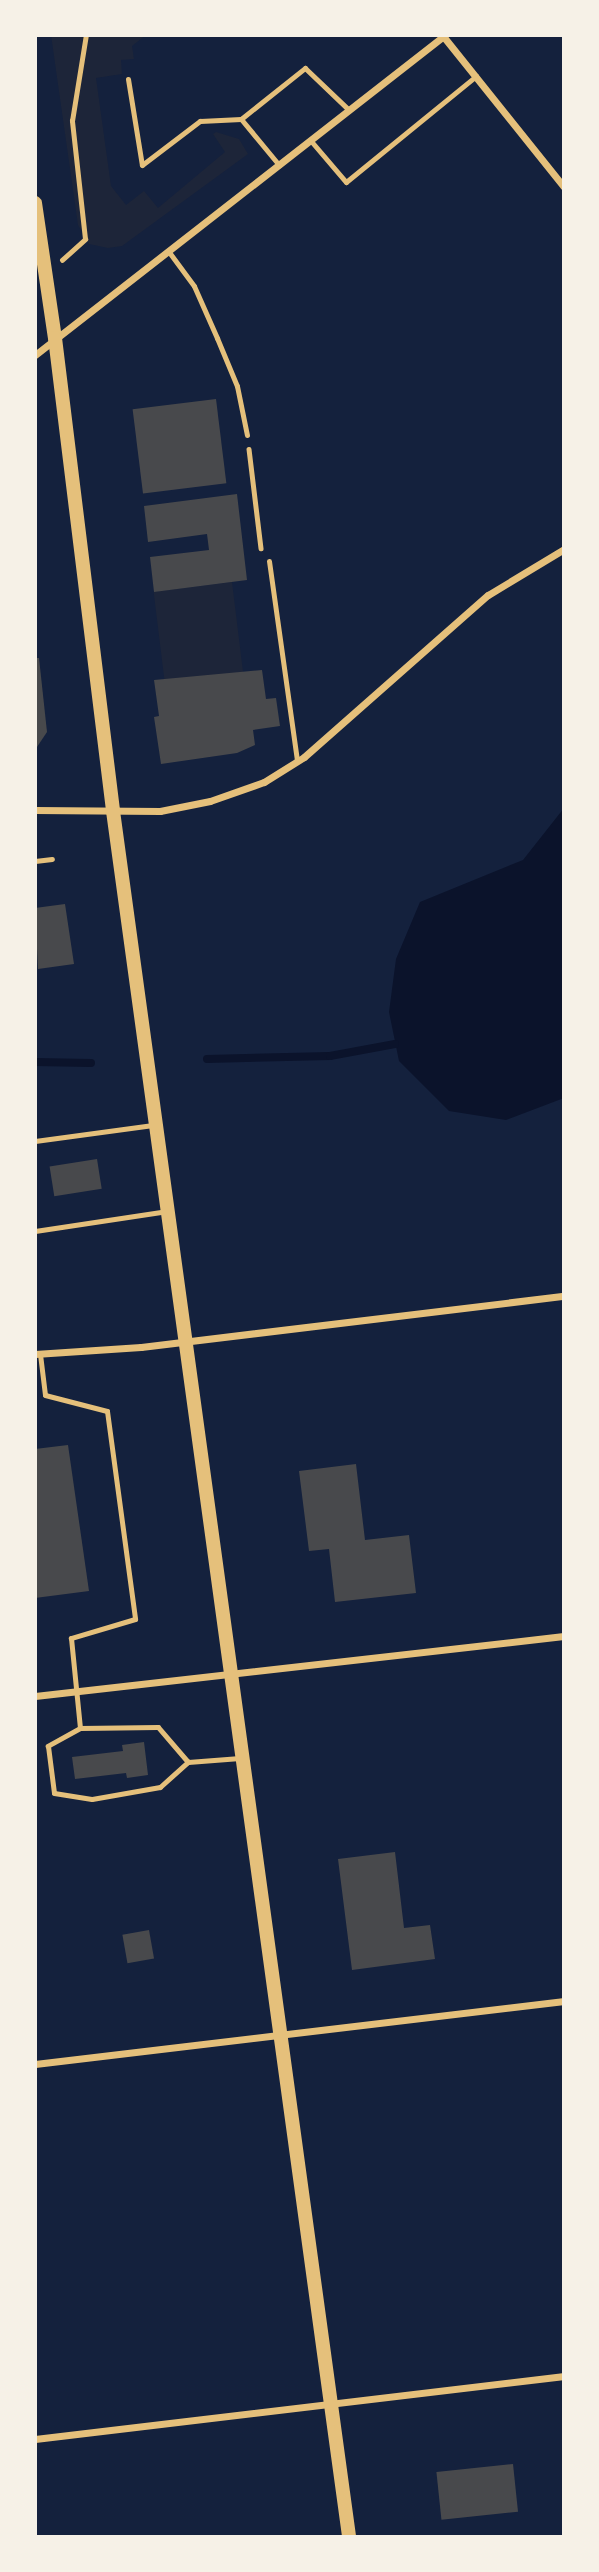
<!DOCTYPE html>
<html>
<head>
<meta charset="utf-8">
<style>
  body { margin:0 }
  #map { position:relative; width:599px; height:2572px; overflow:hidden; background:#14213d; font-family:"Sofia Sans Condensed",sans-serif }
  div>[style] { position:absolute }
  .green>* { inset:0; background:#1d2539; transform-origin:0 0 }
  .water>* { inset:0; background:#0b132b }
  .stream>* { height:8px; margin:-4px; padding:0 4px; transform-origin:4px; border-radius:4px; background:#0b132b }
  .building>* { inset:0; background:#48494c; transform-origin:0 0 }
  .path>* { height:4.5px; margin:-2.25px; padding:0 2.25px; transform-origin:2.25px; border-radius:2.25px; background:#e5c07b }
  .service>* { height:5px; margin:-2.5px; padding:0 2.5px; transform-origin:2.5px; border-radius:2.5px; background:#e5c07b }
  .minor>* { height:7px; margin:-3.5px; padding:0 3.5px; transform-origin:3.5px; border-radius:3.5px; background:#e5c07b }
  .secondary>* { height:14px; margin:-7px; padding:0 7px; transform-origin:7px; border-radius:7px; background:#e5c07b }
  span { translate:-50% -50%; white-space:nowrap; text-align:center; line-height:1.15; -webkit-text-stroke:5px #f6f1e7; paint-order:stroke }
  .frame { position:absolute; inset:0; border:37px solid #f6f1e7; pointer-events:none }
</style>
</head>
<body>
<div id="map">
  <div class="green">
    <i style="clip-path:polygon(51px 35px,146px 35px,132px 46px,134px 59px,121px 60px,122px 74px,96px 78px,111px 186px,126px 205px,144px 191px,158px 208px,225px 152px,213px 134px,216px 132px,239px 139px,248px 154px,122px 246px,108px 248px,89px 244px,78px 225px)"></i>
    <i style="left:232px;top:582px;width:91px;height:79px;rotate:83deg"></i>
  </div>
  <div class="water">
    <i style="clip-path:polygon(564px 808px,564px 1098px,506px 1120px,449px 1111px,399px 1061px,389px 1012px,396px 959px,420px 902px,523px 860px)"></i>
  </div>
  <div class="stream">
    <i style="left:207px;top:1059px;width:123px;rotate:-1.4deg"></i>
    <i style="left:330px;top:1056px;width:66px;rotate:-10.5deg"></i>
    <i style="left:35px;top:1062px;width:56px;rotate:1deg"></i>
  </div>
  <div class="building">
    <i style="left:216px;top:399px;width:85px;height:84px;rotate:83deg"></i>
    <i style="clip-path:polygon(237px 494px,247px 580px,154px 592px,150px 557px,209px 550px,207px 534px,148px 542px,144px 506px)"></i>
    <i style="clip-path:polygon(35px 658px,39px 658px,47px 732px,35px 750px)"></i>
    <i style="clip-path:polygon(262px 670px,266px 699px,276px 698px,280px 726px,253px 730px,255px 745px,237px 753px,161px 764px,154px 717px,159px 716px,154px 680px)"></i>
    <i style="clip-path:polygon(65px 904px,74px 964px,38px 969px,35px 908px)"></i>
    <i style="left:97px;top:1159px;width:30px;height:48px;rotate:81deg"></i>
    <i style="clip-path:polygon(68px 1445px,89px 1591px,35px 1598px,35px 1449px)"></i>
    <i style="clip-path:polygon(356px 1464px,365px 1540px,409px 1535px,416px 1593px,335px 1602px,329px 1549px,309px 1551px,299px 1471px)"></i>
    <i style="clip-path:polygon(144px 1742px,148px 1775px,127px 1778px,126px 1773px,75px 1779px,72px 1757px,123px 1751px,122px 1745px)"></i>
    <i style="clip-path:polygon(395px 1852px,404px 1928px,430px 1925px,435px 1959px,352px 1970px,338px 1859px)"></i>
    <i style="left:149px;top:1930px;width:29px;height:27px;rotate:80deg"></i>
    <i style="left:513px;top:2464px;width:48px;height:77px;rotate:84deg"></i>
  </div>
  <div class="path">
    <i style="left:62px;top:260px;width:31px;rotate:-42deg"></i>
    <i style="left:85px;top:239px;width:119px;rotate:-96.3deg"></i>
    <i style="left:72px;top:121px;width:87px;rotate:-80.8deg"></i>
    <i style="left:249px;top:449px;width:100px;rotate:83.1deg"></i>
  </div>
  <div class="service">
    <i style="left:128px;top:79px;width:87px;rotate:80.8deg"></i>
    <i style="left:142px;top:165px;width:73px;rotate:-37.2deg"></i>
    <i style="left:200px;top:121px;width:41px;rotate:-2.8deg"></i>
    <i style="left:241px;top:119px;width:82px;rotate:-38.6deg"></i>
    <i style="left:305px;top:68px;width:61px;rotate:43.7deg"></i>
    <i style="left:241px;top:119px;width:60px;rotate:50.4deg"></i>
    <i style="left:311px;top:141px;width:54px;rotate:49.5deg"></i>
    <i style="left:346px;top:182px;width:168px;rotate:-39.2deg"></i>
    <i style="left:169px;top:252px;width:42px;rotate:53.7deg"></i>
    <i style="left:194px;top:286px;width:57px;rotate:66.1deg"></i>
    <i style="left:217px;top:338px;width:52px;rotate:67.4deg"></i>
    <i style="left:237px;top:386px;width:50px;rotate:78.5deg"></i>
    <i style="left:269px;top:561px;width:202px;rotate:82deg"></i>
    <i style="left:35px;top:861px;width:17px;rotate:-7deg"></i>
    <i style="left:35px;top:1141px;width:119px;rotate:-7.7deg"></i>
    <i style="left:35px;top:1231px;width:134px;rotate:-8.6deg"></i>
    <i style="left:40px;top:1354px;width:41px;rotate:83deg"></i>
    <i style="left:45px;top:1395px;width:64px;rotate:14.5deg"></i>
    <i style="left:107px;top:1411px;width:210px;rotate:82.3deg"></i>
    <i style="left:135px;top:1619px;width:67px;rotate:163.5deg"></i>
    <i style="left:71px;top:1638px;width:90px;rotate:84.3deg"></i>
    <i style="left:188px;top:1762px;width:46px;rotate:-130.6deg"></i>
    <i style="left:158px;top:1727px;width:78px;rotate:179.3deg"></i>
    <i style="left:80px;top:1728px;width:37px;rotate:151deg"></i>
    <i style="left:48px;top:1746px;width:47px;rotate:82.7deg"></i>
    <i style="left:54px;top:1793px;width:38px;rotate:9deg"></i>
    <i style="left:92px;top:1799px;width:69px;rotate:-10deg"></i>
    <i style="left:160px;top:1787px;width:38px;rotate:-42deg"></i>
    <i style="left:188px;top:1762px;width:52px;rotate:-4.4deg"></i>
  </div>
  <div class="minor">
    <i style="left:443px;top:36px;width:193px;rotate:51.3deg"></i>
    <i style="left:35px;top:355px;width:520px;rotate:-37.97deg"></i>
    <i style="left:35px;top:810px;width:125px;rotate:0.5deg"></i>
    <i style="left:160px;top:811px;width:51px;rotate:-11.3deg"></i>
    <i style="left:210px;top:801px;width:57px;rotate:-19.4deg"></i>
    <i style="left:264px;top:782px;width:47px;rotate:-32deg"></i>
    <i style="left:304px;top:757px;width:245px;rotate:-41.4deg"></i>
    <i style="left:488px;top:595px;width:89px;rotate:-31.2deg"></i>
    <i style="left:35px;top:1354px;width:106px;rotate:-3.8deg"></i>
    <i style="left:141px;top:1347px;width:426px;rotate:-6.9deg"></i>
    <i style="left:35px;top:1696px;width:532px;rotate:-6.47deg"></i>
    <i style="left:35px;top:2064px;width:533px;rotate:-6.79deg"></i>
    <i style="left:35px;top:2439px;width:533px;rotate:-6.79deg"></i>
  </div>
  <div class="secondary">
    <i style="left:35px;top:203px;width:136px;rotate:81.6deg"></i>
    <i style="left:55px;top:338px;width:477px;rotate:83deg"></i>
    <i style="left:113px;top:811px;width:1742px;rotate:82.21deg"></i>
  </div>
  <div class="frame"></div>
</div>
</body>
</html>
